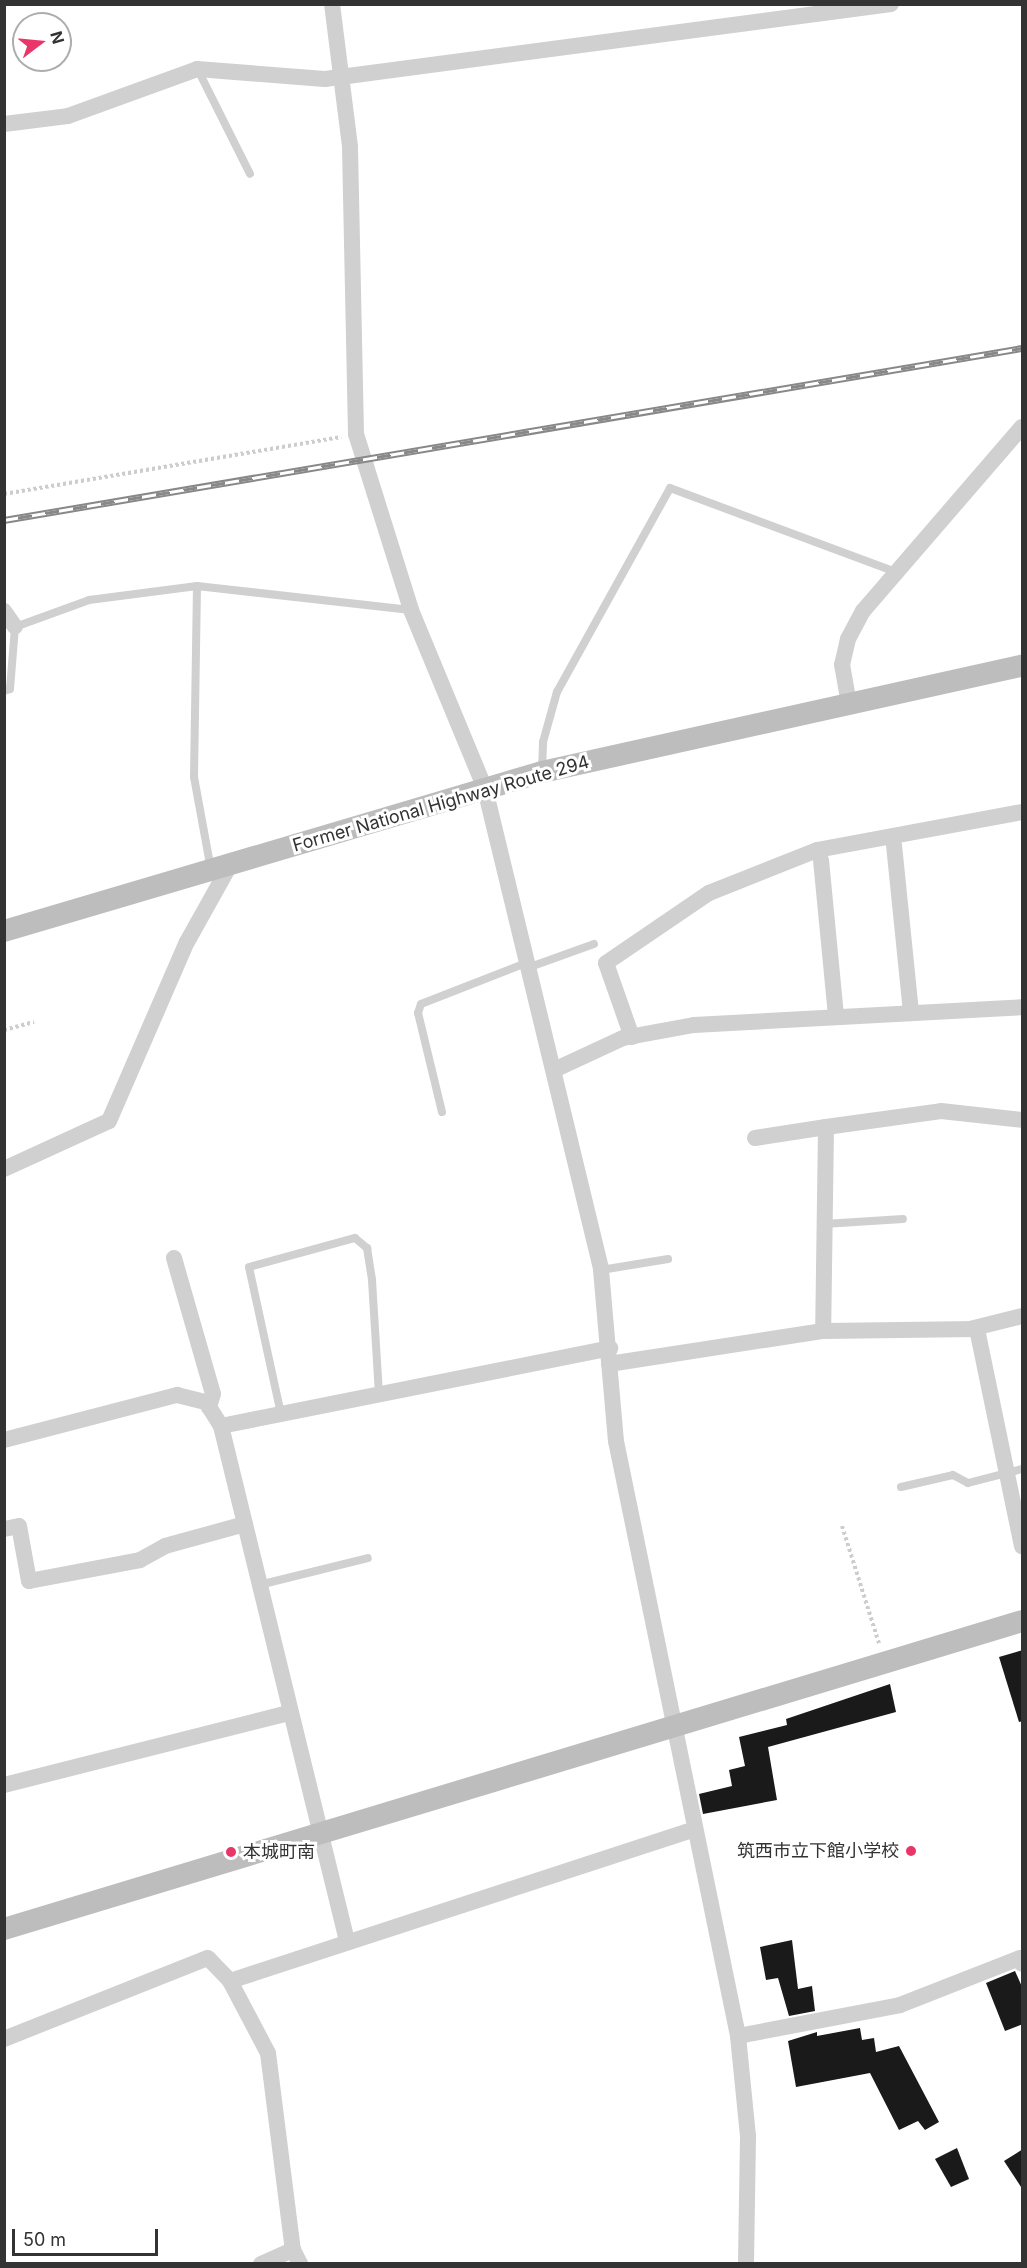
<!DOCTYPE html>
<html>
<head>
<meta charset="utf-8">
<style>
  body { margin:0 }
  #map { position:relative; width:1027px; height:2268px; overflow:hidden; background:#fff; font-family:Inter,"Noto Sans JP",sans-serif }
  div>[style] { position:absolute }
  .building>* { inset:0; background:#1a1a1a }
  .path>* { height:4px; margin-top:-2px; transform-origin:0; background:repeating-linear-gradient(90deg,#cdcdcd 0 3px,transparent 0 6px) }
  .lane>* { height:8px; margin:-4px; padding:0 4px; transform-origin:4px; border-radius:4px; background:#d0d0d0 }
  .street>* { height:16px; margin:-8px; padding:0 8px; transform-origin:8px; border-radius:8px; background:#d0d0d0 }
  .secondary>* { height:22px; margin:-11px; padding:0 11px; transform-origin:11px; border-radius:11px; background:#bdbdbd }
  .rail>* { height:7px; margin-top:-3.5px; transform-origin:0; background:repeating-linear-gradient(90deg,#fff 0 14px,#888 0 28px); box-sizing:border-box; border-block:2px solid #888 }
  .dots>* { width:16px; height:16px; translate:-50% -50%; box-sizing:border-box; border:3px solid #fff; border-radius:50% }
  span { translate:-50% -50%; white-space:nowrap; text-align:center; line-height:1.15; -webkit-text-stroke:6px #fff; paint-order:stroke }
  .street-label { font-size:18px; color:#333 }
  .poi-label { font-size:18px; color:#333 }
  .right { translate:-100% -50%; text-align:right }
  .left { translate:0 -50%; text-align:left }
  .frame { position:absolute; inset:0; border:6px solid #333; pointer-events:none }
  .north { position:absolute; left:12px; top:12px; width:60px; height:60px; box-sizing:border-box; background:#fff; border:2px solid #adadad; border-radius:50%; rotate:74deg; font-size:16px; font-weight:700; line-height:24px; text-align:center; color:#333 }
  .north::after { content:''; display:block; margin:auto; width:21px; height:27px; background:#e93567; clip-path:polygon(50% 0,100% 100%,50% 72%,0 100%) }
  .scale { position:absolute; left:12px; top:2229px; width:146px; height:27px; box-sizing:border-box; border:3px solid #333; border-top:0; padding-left:8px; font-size:18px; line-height:21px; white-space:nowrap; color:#333; -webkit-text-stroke:4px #fff; paint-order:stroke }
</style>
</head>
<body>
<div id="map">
  <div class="building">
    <i style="clip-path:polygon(1023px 1650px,1023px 1721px,1019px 1722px,999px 1657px)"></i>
    <i style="clip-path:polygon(890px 1684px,896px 1712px,768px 1747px,777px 1800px,703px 1814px,699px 1794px,732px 1786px,729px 1770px,745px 1766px,739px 1737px,787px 1725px,786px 1719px)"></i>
    <i style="clip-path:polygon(792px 1940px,798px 1989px,812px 1986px,815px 2011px,789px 2016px,778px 1978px,766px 1980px,760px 1947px)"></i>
    <i style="clip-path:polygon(1015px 1971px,1023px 1989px,1023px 2024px,1005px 2031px,986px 1983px)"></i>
    <i style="clip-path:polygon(860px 2028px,862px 2040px,874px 2038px,876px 2052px,899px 2046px,939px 2122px,925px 2130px,918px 2121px,899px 2130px,870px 2073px,796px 2087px,788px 2041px,817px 2032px,817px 2036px)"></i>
    <i style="clip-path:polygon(957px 2148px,969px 2179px,951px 2187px,935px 2159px)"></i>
    <i style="clip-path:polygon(1023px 2149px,1023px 2190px,1004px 2161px)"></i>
  </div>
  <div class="path">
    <i style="left:4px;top:494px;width:342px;rotate:-9.6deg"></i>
    <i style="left:4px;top:1030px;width:31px;rotate:-15deg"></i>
    <i style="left:842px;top:1526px;width:123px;rotate:72.5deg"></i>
  </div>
  <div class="lane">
    <i style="left:198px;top:70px;width:116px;rotate:63.4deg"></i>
    <i style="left:197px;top:586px;width:191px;rotate:90.9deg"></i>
    <i style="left:194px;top:777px;width:95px;rotate:79.6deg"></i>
    <i style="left:4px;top:691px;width:6px;rotate:-18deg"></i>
    <i style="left:10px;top:689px;width:62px;rotate:-85.4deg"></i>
    <i style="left:15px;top:627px;width:79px;rotate:-20deg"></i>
    <i style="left:89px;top:600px;width:109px;rotate:-7.4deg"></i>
    <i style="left:197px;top:586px;width:215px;rotate:6.4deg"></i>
    <i style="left:542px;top:772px;width:30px;rotate:-88deg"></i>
    <i style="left:543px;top:742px;width:52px;rotate:-74.4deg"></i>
    <i style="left:557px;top:692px;width:233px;rotate:-61deg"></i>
    <i style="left:670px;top:488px;width:241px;rotate:20.4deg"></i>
    <i style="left:530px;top:967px;width:68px;rotate:-19.8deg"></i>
    <i style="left:442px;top:1112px;width:102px;rotate:-103.6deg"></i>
    <i style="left:418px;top:1013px;width:9px;rotate:-72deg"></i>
    <i style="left:421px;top:1004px;width:116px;rotate:-21.3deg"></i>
    <i style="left:824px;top:1224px;width:79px;rotate:-3.6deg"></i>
    <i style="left:601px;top:1270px;width:68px;rotate:-9.3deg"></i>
    <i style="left:281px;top:1414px;width:150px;rotate:-102.3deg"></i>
    <i style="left:249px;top:1267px;width:110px;rotate:-15.3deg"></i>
    <i style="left:355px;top:1238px;width:16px;rotate:40deg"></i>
    <i style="left:367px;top:1248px;width:32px;rotate:81deg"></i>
    <i style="left:372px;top:1280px;width:113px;rotate:86.5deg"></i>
    <i style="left:901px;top:1487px;width:53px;rotate:-13deg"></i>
    <i style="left:953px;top:1475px;width:17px;rotate:28deg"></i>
    <i style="left:968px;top:1483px;width:56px;rotate:-14.5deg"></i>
    <i style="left:259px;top:1585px;width:112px;rotate:-13.9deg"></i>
  </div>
  <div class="street">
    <i style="left:332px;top:4px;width:144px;rotate:82.8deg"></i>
    <i style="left:350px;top:147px;width:287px;rotate:88.8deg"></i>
    <i style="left:356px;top:434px;width:184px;rotate:72.6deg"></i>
    <i style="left:411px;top:610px;width:194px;rotate:67.5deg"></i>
    <i style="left:485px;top:789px;width:495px;rotate:76.4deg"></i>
    <i style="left:601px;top:1270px;width:172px;rotate:85deg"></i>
    <i style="left:616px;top:1441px;width:607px;rotate:78.41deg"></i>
    <i style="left:738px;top:2036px;width:100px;rotate:84.3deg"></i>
    <i style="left:748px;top:2136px;width:128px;rotate:90.9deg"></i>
    <i style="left:4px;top:124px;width:64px;rotate:-7.1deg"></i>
    <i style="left:68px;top:116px;width:137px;rotate:-20deg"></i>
    <i style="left:197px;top:69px;width:128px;rotate:4.5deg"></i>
    <i style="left:325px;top:79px;width:571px;rotate:-7.55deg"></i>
    <i style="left:4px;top:611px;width:19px;rotate:55deg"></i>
    <i style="left:849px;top:704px;width:40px;rotate:-100deg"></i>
    <i style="left:842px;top:665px;width:27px;rotate:-77deg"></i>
    <i style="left:848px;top:639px;width:32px;rotate:-62deg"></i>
    <i style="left:863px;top:611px;width:243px;rotate:-49.2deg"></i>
    <i style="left:894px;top:845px;width:169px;rotate:84.2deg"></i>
    <i style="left:821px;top:860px;width:157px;rotate:84.5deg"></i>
    <i style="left:632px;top:1037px;width:78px;rotate:-109.4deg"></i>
    <i style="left:606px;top:963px;width:125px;rotate:-34.2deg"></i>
    <i style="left:709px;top:893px;width:116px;rotate:-21.7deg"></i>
    <i style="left:817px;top:850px;width:208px;rotate:-10.5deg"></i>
    <i style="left:554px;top:1070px;width:76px;rotate:-24.9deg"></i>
    <i style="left:623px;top:1038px;width:72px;rotate:-10.4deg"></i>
    <i style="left:694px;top:1025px;width:328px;rotate:-3.1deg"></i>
    <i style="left:826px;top:1127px;width:116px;rotate:-7.9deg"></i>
    <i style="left:941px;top:1111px;width:81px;rotate:6.3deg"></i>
    <i style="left:755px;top:1138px;width:72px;rotate:-8.8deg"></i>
    <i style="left:826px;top:1127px;width:204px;rotate:90.8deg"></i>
    <i style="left:4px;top:1169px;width:115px;rotate:-24.6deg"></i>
    <i style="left:109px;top:1121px;width:195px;rotate:-66.5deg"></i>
    <i style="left:187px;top:942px;width:88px;rotate:-60.8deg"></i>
    <i style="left:174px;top:1258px;width:141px;rotate:74deg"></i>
    <i style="left:213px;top:1394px;width:14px;rotate:107deg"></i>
    <i style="left:970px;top:1329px;width:54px;rotate:-14deg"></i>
    <i style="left:609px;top:1364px;width:217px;rotate:-8.8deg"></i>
    <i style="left:823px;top:1331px;width:154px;rotate:-0.7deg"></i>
    <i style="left:977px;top:1329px;width:222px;rotate:78.3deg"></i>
    <i style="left:221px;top:1426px;width:397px;rotate:-11.3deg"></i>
    <i style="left:4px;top:1440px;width:179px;rotate:-14.6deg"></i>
    <i style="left:177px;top:1395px;width:30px;rotate:14deg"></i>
    <i style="left:206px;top:1402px;width:28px;rotate:58deg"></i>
    <i style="left:221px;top:1426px;width:530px;rotate:76.25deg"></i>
    <i style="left:4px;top:1529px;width:15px;rotate:-11deg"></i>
    <i style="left:19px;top:1526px;width:56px;rotate:79.7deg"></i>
    <i style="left:29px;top:1581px;width:113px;rotate:-10.7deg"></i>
    <i style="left:140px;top:1560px;width:29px;rotate:-29deg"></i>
    <i style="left:165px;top:1546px;width:83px;rotate:-15.4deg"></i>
    <i style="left:4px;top:1785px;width:293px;rotate:-14.2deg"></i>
    <i style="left:230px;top:1981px;width:489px;rotate:-18.1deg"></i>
    <i style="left:738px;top:2036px;width:165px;rotate:-10.8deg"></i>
    <i style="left:900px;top:2005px;width:129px;rotate:-21.4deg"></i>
    <i style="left:1020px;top:1958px;width:6px;rotate:72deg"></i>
    <i style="left:4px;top:2039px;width:219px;rotate:-21.7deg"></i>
    <i style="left:208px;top:1958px;width:32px;rotate:46deg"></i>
    <i style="left:230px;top:1981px;width:81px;rotate:62.2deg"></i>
    <i style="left:268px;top:2053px;width:199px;rotate:82.8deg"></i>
    <i style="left:293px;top:2250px;width:16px;rotate:63deg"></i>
    <i style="left:261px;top:2264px;width:35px;rotate:-24deg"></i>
  </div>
  <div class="secondary">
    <i style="left:4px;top:931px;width:561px;rotate:-16.46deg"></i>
    <i style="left:542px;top:772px;width:492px;rotate:-12.5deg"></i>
    <i style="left:4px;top:1929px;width:1064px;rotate:-16.83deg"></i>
  </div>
  <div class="rail">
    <i style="left:4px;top:520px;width:1032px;rotate:-9.59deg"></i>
  </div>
  <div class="dots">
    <i style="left:911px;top:1851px;background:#e93567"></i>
    <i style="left:231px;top:1852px;background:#e93567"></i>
  </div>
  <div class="street-label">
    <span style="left:441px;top:804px;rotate:-16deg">Former National Highway Route 294</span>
  </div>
  <div class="poi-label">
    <span class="right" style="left:899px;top:1851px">筑西市立下館小学校</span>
    <span class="left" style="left:243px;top:1852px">本城町南</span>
  </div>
  <div class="frame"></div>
  <div class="north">N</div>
  <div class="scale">50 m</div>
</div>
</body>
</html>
